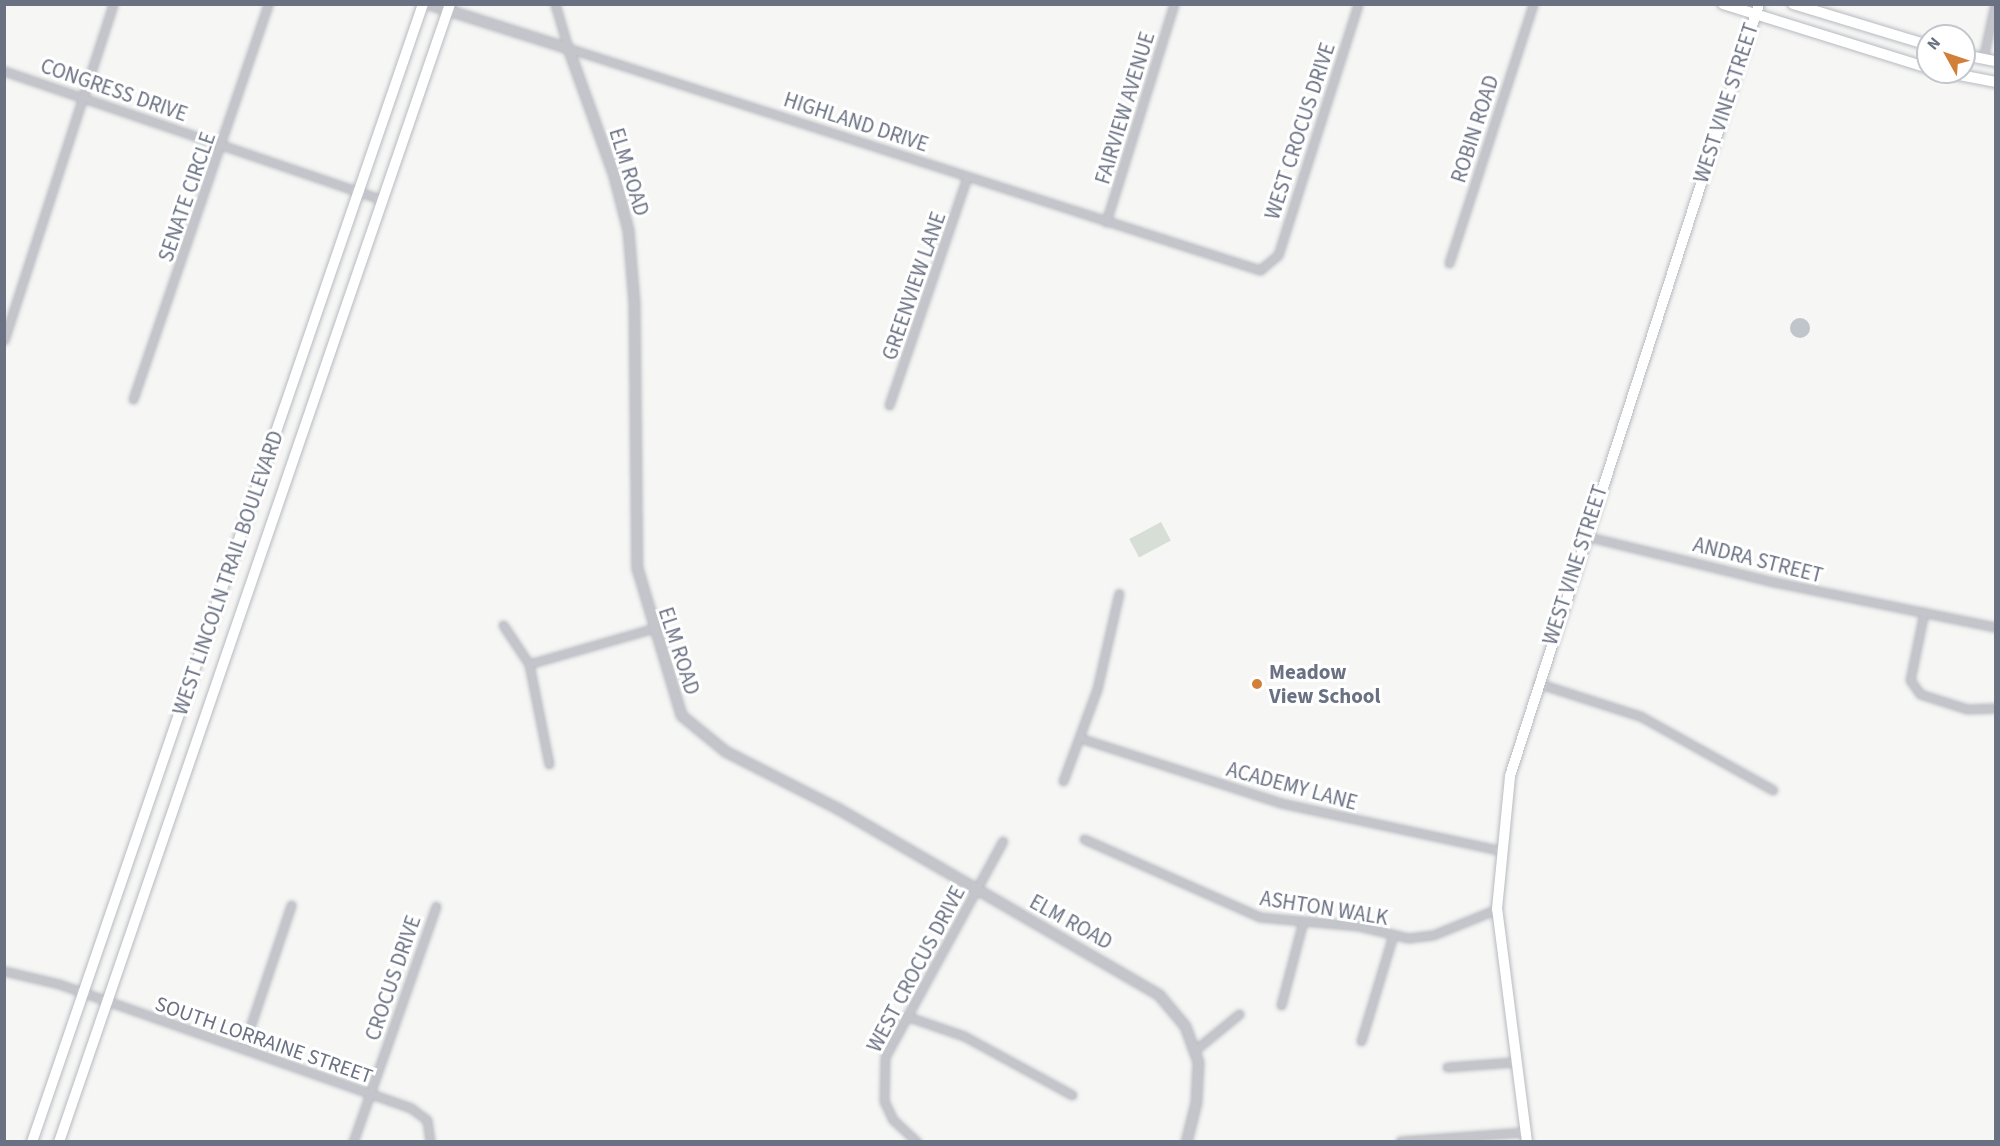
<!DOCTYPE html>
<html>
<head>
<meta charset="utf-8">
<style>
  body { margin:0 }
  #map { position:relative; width:2000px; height:1146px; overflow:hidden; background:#f6f7f5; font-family:"Source Sans 3",sans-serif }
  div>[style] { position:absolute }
  .green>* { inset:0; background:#d7ded6; transform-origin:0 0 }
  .water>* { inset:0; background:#bfc5cb }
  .round { border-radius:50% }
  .roads { filter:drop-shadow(0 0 2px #b8bac0) drop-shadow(0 0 2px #b8bac0) }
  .minor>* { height:7px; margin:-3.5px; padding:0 3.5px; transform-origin:3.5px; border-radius:3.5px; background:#c3c5ca }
  .tertiary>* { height:9px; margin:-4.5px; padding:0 4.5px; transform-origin:4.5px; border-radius:4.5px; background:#c3c5ca }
  .secondary>* { height:10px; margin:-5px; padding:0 5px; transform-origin:5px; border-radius:5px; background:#fff }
  .dots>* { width:16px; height:16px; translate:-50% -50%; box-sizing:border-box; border:3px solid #fff; border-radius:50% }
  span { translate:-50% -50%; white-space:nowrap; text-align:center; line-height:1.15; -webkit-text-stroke:6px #fff; paint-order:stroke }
  .street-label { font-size:21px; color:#697183 }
  .poi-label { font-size:21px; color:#697183; font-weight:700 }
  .left { translate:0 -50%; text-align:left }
  .frame { position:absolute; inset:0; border:6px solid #697183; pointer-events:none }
  .north { position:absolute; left:1916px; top:24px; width:60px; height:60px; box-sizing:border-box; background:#fff; border:2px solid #c3c6cd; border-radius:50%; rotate:310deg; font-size:16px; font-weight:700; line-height:24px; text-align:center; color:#697183 }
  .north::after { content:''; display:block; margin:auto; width:21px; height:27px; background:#d28039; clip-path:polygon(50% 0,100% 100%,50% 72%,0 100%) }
</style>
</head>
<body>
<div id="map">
  <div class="green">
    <i style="left:1161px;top:522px;width:21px;height:36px;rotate:62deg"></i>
  </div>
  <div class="water">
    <i class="round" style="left:1790px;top:318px;width:20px;height:20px"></i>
  </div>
  <div class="roads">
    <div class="minor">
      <i style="left:555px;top:4px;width:46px;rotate:73.5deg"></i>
      <i style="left:568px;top:48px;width:727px;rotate:17.79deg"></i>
      <i style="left:1260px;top:270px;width:23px;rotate:-40deg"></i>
      <i style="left:1278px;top:255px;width:263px;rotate:-72.3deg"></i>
      <i style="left:1983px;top:59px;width:56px;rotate:-77.7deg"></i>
      <i style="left:4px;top:71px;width:400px;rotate:18.8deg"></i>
      <i style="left:1106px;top:222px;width:228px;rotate:-72.7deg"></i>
      <i style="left:1449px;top:263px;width:272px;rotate:-72deg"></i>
      <i style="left:4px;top:340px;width:353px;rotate:-72deg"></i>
      <i style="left:133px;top:399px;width:417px;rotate:-71.1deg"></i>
      <i style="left:889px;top:405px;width:241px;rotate:-71.1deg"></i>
      <i style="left:1585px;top:536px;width:195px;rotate:13.7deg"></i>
      <i style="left:1774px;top:582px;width:227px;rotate:11.5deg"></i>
      <i style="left:1924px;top:612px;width:69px;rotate:101.6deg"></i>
      <i style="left:1910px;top:680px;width:17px;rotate:54deg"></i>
      <i style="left:1920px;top:694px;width:49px;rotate:17.7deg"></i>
      <i style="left:1967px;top:709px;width:29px;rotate:-2deg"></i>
      <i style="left:503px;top:625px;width:47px;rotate:56.3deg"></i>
      <i style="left:529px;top:664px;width:102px;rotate:78.7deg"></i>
      <i style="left:529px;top:664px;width:127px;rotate:-16deg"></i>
      <i style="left:1537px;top:683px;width:108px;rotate:17.8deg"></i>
      <i style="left:1640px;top:716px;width:152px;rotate:29.1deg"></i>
      <i style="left:1080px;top:738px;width:211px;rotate:17.9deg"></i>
      <i style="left:1281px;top:803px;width:223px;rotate:12.2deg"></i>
      <i style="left:1063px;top:781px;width:98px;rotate:-69.7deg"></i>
      <i style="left:1097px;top:689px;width:98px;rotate:-77.1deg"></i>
      <i style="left:1084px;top:839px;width:193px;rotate:23.9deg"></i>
      <i style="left:1260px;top:917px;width:99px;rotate:5.2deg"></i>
      <i style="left:1359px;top:926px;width:50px;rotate:13.8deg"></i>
      <i style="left:1408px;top:938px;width:25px;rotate:-7deg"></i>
      <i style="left:1433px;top:935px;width:69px;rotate:-22.1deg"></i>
      <i style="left:4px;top:971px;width:57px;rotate:13.3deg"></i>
      <i style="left:59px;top:984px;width:373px;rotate:19.4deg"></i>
      <i style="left:411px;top:1108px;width:20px;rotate:37deg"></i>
      <i style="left:427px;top:1120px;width:22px;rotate:82deg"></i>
      <i style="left:1281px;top:1005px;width:87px;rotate:-75.3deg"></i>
      <i style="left:906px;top:1016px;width:61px;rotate:19deg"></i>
      <i style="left:964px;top:1036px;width:123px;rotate:28.6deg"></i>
      <i style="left:1361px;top:1041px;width:111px;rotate:-73.2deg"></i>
      <i style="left:243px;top:1048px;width:151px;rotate:-71.4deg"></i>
      <i style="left:1195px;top:1050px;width:57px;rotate:-39.3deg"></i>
      <i style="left:1447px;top:1067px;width:67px;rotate:-4.3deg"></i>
      <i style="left:1400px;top:1141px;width:126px;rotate:-4.1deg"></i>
      <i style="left:353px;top:1142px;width:250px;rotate:-70.6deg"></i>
      <i style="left:917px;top:1142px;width:33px;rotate:-137deg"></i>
      <i style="left:893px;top:1120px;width:21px;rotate:-115deg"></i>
      <i style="left:884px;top:1101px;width:44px;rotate:-88.7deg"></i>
      <i style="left:885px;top:1057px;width:246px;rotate:-61.4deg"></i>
    </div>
    <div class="tertiary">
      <i style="left:429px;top:4px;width:146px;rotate:17.6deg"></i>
      <i style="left:568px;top:48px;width:136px;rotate:70.2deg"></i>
      <i style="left:614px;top:176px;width:56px;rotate:75.5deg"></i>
      <i style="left:628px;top:230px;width:73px;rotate:85.3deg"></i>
      <i style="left:634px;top:303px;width:265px;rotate:89.4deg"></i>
      <i style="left:637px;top:568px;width:153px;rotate:73.3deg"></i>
      <i style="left:681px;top:715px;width:57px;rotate:39.3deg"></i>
      <i style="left:725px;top:751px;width:126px;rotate:27deg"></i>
      <i style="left:837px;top:808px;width:372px;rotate:30.1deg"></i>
      <i style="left:1159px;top:995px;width:40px;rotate:50deg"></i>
      <i style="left:1185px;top:1026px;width:38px;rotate:70deg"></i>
      <i style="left:1198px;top:1062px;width:40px;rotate:92.9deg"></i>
      <i style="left:1196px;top:1102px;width:41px;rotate:104deg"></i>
    </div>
    <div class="secondary">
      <i style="left:1723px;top:4px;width:215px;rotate:17.3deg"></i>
      <i style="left:1793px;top:4px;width:141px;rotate:16.9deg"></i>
      <i style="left:1964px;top:55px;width:33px;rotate:11deg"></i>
      <i style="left:1944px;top:72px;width:53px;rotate:10.9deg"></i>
      <i style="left:32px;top:1142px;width:1203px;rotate:-71.04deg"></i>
      <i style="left:59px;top:1142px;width:1203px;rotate:-71.04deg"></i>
      <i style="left:1527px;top:1142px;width:235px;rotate:-97.3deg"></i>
      <i style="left:1497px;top:909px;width:134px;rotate:-84.4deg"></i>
      <i style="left:1510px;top:776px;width:811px;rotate:-72.12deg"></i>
    </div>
  </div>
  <div class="dots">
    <i style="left:1257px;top:684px;background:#d28039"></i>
  </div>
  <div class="street-label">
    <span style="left:114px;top:90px;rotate:19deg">CONGRESS DRIVE</span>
    <span style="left:1726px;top:103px;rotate:-72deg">WEST VINE STREET</span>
    <span style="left:1125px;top:108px;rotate:-73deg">FAIRVIEW AVENUE</span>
    <span style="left:856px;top:122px;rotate:18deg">HIGHLAND DRIVE</span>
    <span style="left:1475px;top:129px;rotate:-72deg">ROBIN ROAD</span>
    <span style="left:1300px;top:131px;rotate:-72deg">WEST CROCUS DRIVE</span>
    <span style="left:629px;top:172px;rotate:73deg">ELM ROAD</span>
    <span style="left:187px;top:197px;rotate:-71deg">SENATE CIRCLE</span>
    <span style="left:914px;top:286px;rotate:-71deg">GREENVIEW LANE</span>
    <span style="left:1758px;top:560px;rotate:14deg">ANDRA STREET</span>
    <span style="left:1575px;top:565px;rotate:-72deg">WEST VINE STREET</span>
    <span style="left:228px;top:573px;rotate:-71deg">WEST LINCOLN TRAIL BOULEVARD</span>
    <span style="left:679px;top:651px;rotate:72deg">ELM ROAD</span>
    <span style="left:1292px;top:786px;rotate:15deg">ACADEMY LANE</span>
    <span style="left:1324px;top:908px;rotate:9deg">ASHTON WALK</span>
    <span style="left:1071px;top:922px;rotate:29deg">ELM ROAD</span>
    <span style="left:916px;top:969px;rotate:-62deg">WEST CROCUS DRIVE</span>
    <span style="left:393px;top:978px;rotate:-71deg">CROCUS DRIVE</span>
    <span style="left:264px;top:1040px;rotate:19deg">SOUTH LORRAINE STREET</span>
  </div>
  <div class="poi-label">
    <span class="left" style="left:1269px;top:684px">Meadow<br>View School</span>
  </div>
  <div class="frame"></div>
  <div class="north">N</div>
</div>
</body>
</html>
